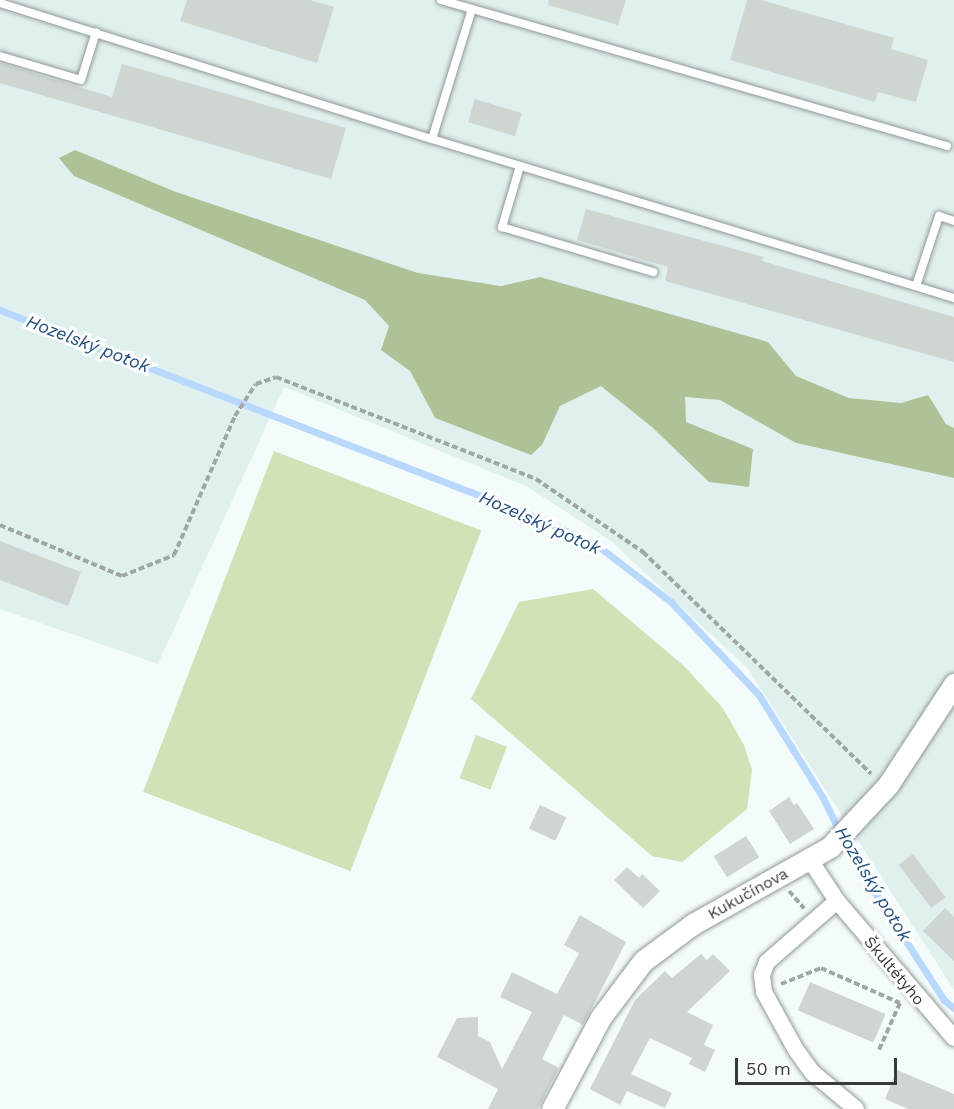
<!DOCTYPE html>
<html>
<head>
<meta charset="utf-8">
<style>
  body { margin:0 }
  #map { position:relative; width:954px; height:1109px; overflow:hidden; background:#f4fcfb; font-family:"Work Sans",sans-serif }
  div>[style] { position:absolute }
  .built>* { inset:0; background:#e0f0ef }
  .green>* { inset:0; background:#d0e2b6; transform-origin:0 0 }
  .forest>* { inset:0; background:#afc196 }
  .stream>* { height:7px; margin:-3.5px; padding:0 3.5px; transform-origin:3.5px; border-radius:3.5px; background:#b8d8fe }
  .building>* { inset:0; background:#cfd5d1; transform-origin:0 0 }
  .path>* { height:4px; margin-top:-2px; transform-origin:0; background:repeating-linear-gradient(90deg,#a0a6a6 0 6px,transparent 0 9px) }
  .roads { filter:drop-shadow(0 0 2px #919998) drop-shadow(0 0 2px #919998) }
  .service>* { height:8px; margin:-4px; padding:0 4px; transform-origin:4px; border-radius:4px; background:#fff }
  .minor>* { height:16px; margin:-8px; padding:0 8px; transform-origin:8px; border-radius:8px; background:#fff }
  .tertiary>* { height:21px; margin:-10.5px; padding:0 10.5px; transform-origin:10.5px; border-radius:10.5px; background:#fff }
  span { translate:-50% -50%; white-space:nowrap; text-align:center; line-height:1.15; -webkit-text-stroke:6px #fff; paint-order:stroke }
  .street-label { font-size:16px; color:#383b3b }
  .water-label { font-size:18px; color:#224e7d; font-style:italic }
  .scale { position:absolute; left:735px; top:1058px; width:162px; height:27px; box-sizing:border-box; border:3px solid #383b3b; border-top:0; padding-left:8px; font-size:18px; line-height:21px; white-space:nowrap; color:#383b3b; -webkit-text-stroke:4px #fff; paint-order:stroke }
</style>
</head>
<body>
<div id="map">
  <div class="built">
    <i style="clip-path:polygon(0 0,954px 0,954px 428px,946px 424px,928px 396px,901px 403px,849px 398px,796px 376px,768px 342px,540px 277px,501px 286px,418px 273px,176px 192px,75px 150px,74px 176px,365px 300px,389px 326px,381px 350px,410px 371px,435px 418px,531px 455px,542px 445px,560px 406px,601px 386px,653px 428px,753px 449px,686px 422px,684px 397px,720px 400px,796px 443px,954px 478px,954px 990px,748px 669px,611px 541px,526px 486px,284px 387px,158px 664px,0 609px)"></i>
  </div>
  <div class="green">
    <i style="left:274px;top:451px;width:222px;height:365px;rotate:21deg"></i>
    <i style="clip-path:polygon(593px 589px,683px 665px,722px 707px,744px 745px,752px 770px,747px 809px,682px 862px,652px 856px,471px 699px,519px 602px)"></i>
    <i style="left:476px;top:735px;width:33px;height:46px;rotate:21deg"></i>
  </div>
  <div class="forest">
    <i style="clip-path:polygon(75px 150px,176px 192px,418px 273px,501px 286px,540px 277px,768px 342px,796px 376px,849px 398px,901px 403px,928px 395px,946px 424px,954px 428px,954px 478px,796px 443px,720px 400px,685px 397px,686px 422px,753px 449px,749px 487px,709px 482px,653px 428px,601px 386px,560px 406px,542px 445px,531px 455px,435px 418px,410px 371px,381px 350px,389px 326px,365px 300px,74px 176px,59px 158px)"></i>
  </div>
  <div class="stream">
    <i style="left:0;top:310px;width:577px;rotate:21.14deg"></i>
    <i style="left:538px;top:518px;width:66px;rotate:25deg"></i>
    <i style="left:598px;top:546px;width:92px;rotate:37.5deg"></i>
    <i style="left:671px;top:602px;width:128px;rotate:46.6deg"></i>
    <i style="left:759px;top:695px;width:121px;rotate:58.1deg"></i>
    <i style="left:823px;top:798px;width:68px;rotate:63.8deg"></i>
    <i style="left:853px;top:859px;width:168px;rotate:57.2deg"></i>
    <i style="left:944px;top:1000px;width:13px;rotate:39deg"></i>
  </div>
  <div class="building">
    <i style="clip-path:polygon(187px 0,310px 0,334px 7px,317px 63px,180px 21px)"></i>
    <i style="clip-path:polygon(549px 0,626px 0,618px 25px,548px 5px)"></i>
    <i style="clip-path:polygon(747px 0,761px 0,894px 38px,891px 49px,928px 60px,916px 102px,878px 92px,875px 102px,730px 60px)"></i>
    <i style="clip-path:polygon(0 63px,112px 97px,122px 64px,346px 128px,331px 179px,0 83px)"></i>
    <i style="left:475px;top:99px;width:49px;height:24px;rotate:17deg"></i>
    <i style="clip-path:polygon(586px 209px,764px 257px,762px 261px,954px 317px,954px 362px,665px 281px,668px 267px,577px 240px)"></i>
    <i style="clip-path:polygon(0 541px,81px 572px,68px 606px,0 580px)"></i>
    <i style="clip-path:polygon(789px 797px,794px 805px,797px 803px,814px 829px,790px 844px,769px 811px)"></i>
    <i style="left:540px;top:805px;width:29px;height:26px;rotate:25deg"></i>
    <i style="left:746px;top:836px;width:25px;height:38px;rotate:58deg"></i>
    <i style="left:913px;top:854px;width:54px;height:18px;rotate:53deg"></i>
    <i style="clip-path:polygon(627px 867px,639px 878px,642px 874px,660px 891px,643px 908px,614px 880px)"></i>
    <i style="clip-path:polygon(945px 908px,954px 917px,954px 961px,923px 931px)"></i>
    <i style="clip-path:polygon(580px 915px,626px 942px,583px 1025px,564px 1015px,542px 1059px,559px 1068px,538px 1109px,488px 1109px,498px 1089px,437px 1057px,457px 1018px,478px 1017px,478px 1036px,490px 1042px,502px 1069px,532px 1012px,500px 997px,512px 972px,557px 994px,579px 953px,564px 945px)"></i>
    <i style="clip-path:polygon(701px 954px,707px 960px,713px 954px,730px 971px,687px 1012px,713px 1025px,704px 1045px,715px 1050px,705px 1072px,689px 1064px,692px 1058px,650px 1038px,631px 1074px,672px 1093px,665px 1108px,627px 1091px,620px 1105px,590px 1089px,635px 1000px,665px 971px,672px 978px)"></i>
    <i style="left:810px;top:982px;width:82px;height:31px;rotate:23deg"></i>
    <i style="clip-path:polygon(897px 1070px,954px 1094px,954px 1109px,908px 1109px,885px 1099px)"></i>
  </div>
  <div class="path">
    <i style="left:0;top:525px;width:132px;rotate:22.7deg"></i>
    <i style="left:122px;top:576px;width:56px;rotate:-22deg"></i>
    <i style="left:174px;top:555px;width:152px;rotate:-66.3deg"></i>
    <i style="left:235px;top:416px;width:38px;rotate:-57deg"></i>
    <i style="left:256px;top:384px;width:21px;rotate:-19deg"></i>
    <i style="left:276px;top:377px;width:279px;rotate:21.4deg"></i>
    <i style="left:536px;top:479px;width:130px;rotate:34.3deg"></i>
    <i style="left:643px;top:552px;width:318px;rotate:44.2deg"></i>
    <i style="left:789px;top:891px;width:23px;rotate:49deg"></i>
    <i style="left:781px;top:984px;width:43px;rotate:-21.8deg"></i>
    <i style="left:821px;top:968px;width:86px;rotate:23.9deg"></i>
    <i style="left:900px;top:1003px;width:54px;rotate:114.2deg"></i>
  </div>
  <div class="roads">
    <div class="service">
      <i style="left:441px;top:0;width:32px;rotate:16deg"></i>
      <i style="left:0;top:3px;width:453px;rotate:17.5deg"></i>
      <i style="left:0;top:56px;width:84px;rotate:16.5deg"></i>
      <i style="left:81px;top:80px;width:50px;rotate:-72.6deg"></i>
      <i style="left:947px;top:146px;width:494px;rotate:-163.9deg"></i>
      <i style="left:472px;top:9px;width:136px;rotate:107.1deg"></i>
      <i style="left:432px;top:139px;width:546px;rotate:16.94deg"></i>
      <i style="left:520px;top:166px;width:64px;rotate:106.4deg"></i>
      <i style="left:502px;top:227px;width:158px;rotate:16.6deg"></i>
      <i style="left:916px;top:286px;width:74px;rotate:-71.8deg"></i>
      <i style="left:939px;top:216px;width:16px;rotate:18deg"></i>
    </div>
    <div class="minor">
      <i style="left:810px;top:860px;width:49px;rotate:56.6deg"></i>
      <i style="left:837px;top:901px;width:180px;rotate:49.5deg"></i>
      <i style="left:837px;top:901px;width:93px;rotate:138.9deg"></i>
      <i style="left:767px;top:962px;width:14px;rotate:111deg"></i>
      <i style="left:762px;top:975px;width:17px;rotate:83deg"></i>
      <i style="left:764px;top:992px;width:66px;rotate:61.1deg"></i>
      <i style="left:796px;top:1050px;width:29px;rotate:54deg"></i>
      <i style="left:813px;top:1073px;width:56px;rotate:39.9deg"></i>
    </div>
    <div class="tertiary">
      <i style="left:552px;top:1109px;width:104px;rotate:-62deg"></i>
      <i style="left:601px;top:1017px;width:70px;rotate:-53.1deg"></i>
      <i style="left:643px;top:961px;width:62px;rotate:-36.5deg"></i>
      <i style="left:693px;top:924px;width:157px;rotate:-29.3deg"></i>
      <i style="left:830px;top:847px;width:85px;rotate:-46.9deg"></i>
      <i style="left:888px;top:785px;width:121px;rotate:-56.8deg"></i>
    </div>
  </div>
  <div class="street-label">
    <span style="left:748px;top:894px;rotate:-29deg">Kukučínova</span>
    <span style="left:894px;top:971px;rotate:50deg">Škultétyho</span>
  </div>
  <div class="water-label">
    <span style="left:88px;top:344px;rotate:21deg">Hozelský potok</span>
    <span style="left:540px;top:523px;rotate:24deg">Hozelský potok</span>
    <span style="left:873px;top:884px;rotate:59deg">Hozelský potok</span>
  </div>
  <div class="scale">50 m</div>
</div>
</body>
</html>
